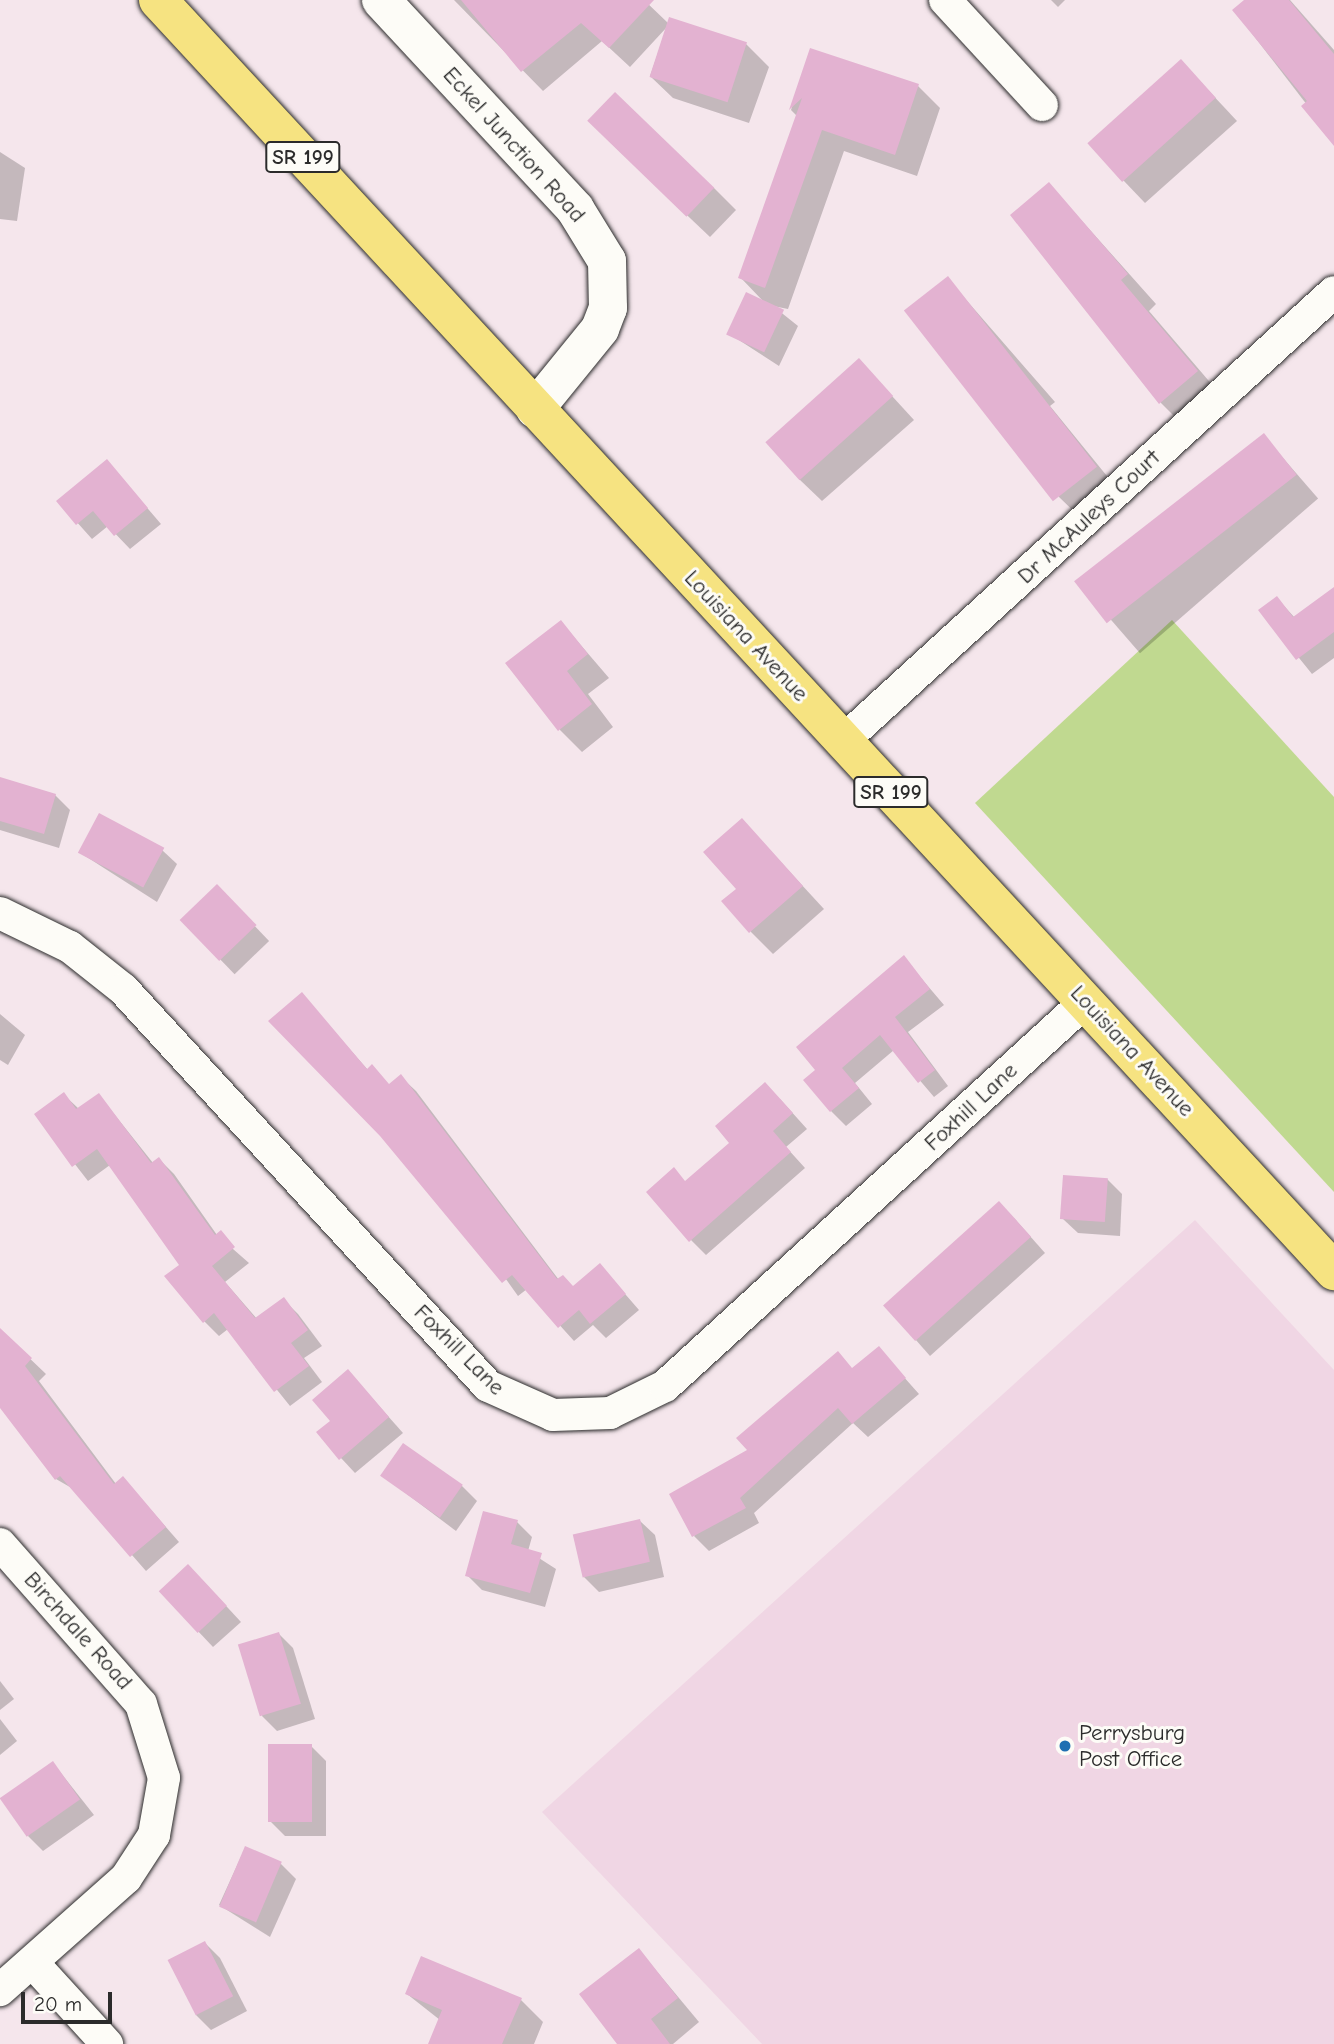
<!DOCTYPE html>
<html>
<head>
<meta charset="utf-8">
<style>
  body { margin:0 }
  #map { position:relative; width:1334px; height:2044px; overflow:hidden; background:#f5e6ec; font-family:"Comic Neue",sans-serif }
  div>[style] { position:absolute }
  .built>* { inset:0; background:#f0d6e4 }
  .green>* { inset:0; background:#c0d990 }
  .shadow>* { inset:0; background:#0003; transform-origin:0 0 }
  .building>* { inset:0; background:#e3b2d1; transform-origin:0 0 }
  .roads { filter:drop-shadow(0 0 2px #2b2b2b) drop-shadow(0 0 2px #2b2b2b) }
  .minor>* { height:32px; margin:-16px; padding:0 16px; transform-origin:16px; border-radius:16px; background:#fdfcf7 }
  .tertiary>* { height:38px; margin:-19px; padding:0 19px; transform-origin:19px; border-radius:19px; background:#fdfcf7 }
  .primary>* { height:38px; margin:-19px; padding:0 19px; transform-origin:19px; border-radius:19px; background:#f6e381 }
  .dots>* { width:19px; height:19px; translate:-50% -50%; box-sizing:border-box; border:4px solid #fdfcf7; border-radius:50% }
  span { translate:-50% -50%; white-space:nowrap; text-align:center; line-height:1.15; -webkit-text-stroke:6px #fdfcf7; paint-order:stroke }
  .shield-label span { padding:2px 5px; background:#fdfcf7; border:2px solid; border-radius:5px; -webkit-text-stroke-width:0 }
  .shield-label { font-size:21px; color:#2b2b2b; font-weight:700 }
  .street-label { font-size:23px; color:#2b2b2b }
  .poi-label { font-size:23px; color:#2b2b2b }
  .left { translate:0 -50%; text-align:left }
  .scale { position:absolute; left:21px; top:1992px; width:91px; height:32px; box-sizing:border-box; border:4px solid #2b2b2b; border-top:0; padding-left:9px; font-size:21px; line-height:24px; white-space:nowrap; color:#2b2b2b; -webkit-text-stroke:5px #fdfcf7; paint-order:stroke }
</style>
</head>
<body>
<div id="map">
  <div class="built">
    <i style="clip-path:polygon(1195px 1220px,1334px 1370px,1334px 2044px,762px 2044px,542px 1812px)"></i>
  </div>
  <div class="green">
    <i style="clip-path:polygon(1172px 620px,1334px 797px,1334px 1192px,975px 803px)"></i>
  </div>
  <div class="shadow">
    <i style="clip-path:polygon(454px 0,644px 0,668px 23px,746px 44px,769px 67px,749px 123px,673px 98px,650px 76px,667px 27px,630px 67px,602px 41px,543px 91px)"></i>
    <i style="clip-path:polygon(1051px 0,1065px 0,1058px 7px)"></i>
    <i style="clip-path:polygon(1247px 0,1290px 0,1334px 50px,1334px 140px,1234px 10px)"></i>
    <i style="clip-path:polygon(811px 50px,918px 86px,940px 108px,917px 176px,844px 151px,788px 309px,773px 306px,798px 326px,779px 366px,728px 333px,763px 301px,740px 277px,797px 116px,791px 110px)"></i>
    <i style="clip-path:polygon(1181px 61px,1237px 121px,1145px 203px,1123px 180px)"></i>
    <i style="clip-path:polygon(611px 143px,714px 188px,736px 210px,710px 237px)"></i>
    <i style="clip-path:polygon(0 152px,25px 168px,17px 221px,0 219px)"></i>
    <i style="clip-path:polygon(1049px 184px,1156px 304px,1149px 311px,1226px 401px,1190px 432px,1161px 403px)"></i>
    <i style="clip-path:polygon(948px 279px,1055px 402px,1050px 406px,1124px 497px,1089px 526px,1059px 497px)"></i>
    <i style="clip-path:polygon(859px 360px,914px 420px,822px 501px,799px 479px)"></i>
    <i style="left:1263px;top:435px;width:84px;height:236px;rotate:49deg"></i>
    <i style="clip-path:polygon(107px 461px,161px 524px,130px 549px,108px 526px,92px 539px,58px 501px)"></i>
    <i style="clip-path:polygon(1277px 598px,1295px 618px,1334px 598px,1334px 658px,1312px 674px,1261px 611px)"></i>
    <i style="clip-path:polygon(561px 622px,609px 678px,588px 694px,613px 727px,582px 752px,560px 730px)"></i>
    <i style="clip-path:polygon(0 779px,55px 795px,70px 810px,59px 848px,0 830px)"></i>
    <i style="clip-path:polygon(742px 820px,824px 909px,773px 954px,751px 932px,738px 889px)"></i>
    <i style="clip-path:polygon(162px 850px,177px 864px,157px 902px,79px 852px)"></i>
    <i style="left:217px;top:887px;width:75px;height:48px;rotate:46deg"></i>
    <i style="clip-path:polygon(904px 958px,944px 1005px,908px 1032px,948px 1086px,934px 1097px,894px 1050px,855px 1083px,872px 1104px,846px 1126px,831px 1111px,817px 1070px)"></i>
    <i style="clip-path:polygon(302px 995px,368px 1070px,391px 1086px,401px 1077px,416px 1091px,559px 1280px,574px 1288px,600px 1265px,639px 1310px,606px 1338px,593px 1325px,574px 1341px,527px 1289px,518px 1296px)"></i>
    <i style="clip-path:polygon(0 1014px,25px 1035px,8px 1065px,0 1060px)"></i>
    <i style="clip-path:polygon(63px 1094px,79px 1109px,99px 1095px,153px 1163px,159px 1159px,174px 1174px,217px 1235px,249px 1263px,225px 1282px,257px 1319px,283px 1299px,298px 1314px,322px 1346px,304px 1358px,322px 1382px,290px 1406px,228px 1329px,219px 1336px,204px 1321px,181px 1265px,110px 1165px,88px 1181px,36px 1114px)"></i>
    <i style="clip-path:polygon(780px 1099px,807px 1129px,786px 1147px,805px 1168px,706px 1255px,691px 1240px,686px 1182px)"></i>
    <i style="clip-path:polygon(1107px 1179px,1122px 1194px,1120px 1236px,1078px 1233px,1063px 1219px)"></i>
    <i style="clip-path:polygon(1014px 1218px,1045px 1253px,930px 1356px,886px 1306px)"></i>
    <i style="clip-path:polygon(0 1330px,46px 1374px,39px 1381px,116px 1484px,137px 1494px,179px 1542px,146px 1571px,75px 1490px,56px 1479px,0 1403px)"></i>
    <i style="clip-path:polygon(878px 1348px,919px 1394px,868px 1437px,853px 1423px,754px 1513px,759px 1523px,709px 1551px,694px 1536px,750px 1451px)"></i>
    <i style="clip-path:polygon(348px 1371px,403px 1433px,355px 1473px,341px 1458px,332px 1421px)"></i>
    <i style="clip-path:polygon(383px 1476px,462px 1486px,477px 1501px,456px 1531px)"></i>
    <i style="clip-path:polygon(640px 1521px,655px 1535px,664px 1577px,599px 1592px,584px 1577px)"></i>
    <i style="clip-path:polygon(517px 1522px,532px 1537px,528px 1551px,556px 1569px,545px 1607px,482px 1590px,467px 1575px)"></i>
    <i style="clip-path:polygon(203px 1581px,241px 1622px,213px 1647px,161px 1592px)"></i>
    <i style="clip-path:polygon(279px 1634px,293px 1648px,315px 1719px,277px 1731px,262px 1716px)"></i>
    <i style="clip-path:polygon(0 1681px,14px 1699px,0 1710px)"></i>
    <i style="clip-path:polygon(0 1719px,17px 1741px,0 1755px)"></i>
    <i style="clip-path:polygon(311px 1746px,326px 1761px,326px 1836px,285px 1836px,270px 1821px)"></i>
    <i style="clip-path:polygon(53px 1763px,94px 1815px,43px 1851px,28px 1836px)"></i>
    <i style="clip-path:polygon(245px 1848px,281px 1864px,296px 1879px,270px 1937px,219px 1905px)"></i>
    <i style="clip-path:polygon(205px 1943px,220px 1958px,247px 2011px,211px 2030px,196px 2015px)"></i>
    <i style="clip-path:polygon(639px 1950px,699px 2022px,673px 2044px,619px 2044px)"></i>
    <i style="clip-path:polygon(407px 1994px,521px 2000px,543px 2022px,534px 2044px,430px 2044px,440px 2020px)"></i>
  </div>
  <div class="building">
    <i style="clip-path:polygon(461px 0,654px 0,609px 48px,581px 23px,521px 72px)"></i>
    <i style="clip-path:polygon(1244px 0,1289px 0,1334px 54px,1334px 146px,1301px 106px,1307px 101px,1232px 10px)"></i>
    <i style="left:669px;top:17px;width:82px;height:63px;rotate:18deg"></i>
    <i style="clip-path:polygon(810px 48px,919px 84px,895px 155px,822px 130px,765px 288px,738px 278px,802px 98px,789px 110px)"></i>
    <i style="left:1181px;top:59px;width:52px;height:126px;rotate:48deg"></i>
    <i style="left:615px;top:92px;width:138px;height:40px;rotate:44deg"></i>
    <i style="clip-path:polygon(1049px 182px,1128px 274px,1121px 280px,1198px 371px,1159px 404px,1010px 215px)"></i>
    <i style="left:948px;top:276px;width:242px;height:56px;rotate:52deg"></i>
    <i style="left:746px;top:292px;width:42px;height:47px;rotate:25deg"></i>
    <i style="left:859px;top:358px;width:51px;height:126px;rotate:48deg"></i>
    <i style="left:1264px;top:433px;width:53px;height:241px;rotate:52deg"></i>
    <i style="clip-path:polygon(107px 459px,148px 508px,114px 536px,93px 511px,76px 525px,56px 501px)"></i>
    <i style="clip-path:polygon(1334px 587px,1334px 632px,1296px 660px,1258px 610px,1277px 596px,1293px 617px)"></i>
    <i style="clip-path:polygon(561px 620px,588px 654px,567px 671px,592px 704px,558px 731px,505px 663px)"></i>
    <i style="clip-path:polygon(0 777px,56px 794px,44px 834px,0 821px)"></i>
    <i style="left:99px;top:813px;width:74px;height:45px;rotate:28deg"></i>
    <i style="clip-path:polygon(742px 818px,803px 886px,749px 933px,721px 901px,736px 889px,703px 852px)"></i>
    <i style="left:217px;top:884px;width:57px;height:52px;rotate:46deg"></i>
    <i style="clip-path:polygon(904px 955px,930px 989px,895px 1017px,935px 1070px,918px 1083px,880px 1035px,842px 1068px,859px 1088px,830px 1112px,803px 1080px,815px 1070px,796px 1047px)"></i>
    <i style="clip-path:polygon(302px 992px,367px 1069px,372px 1064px,389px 1084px,401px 1074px,557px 1279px,563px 1275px,573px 1286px,600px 1263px,626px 1294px,590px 1324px,579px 1310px,558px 1328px,512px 1275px,502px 1283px,380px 1136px,268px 1021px)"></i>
    <i style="clip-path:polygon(765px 1082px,793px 1113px,773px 1131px,791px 1152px,689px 1242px,646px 1192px,674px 1167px,685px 1181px,729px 1143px,715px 1126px)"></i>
    <i style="clip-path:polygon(64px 1092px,76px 1109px,99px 1093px,151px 1163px,159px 1157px,215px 1235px,221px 1230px,235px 1247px,212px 1266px,255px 1318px,284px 1297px,308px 1330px,291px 1343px,309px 1366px,274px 1392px,214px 1313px,203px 1323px,164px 1276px,179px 1265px,97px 1149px,72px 1167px,34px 1114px)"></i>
    <i style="left:1063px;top:1175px;width:45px;height:44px;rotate:4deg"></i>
    <i style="left:999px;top:1201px;width:48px;height:156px;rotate:48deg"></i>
    <i style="clip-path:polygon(0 1328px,32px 1358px,25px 1366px,114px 1484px,123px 1476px,166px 1527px,130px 1557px,60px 1476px,55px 1480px,0 1408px)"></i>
    <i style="clip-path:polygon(879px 1346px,906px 1378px,852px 1424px,838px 1408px,740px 1498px,746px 1508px,692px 1537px,669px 1494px,747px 1450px,736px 1438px,838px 1351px,852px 1368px)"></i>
    <i style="clip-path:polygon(348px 1369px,389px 1417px,339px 1460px,316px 1432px,330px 1421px,312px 1400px)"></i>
    <i style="left:403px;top:1443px;width:73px;height:40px;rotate:35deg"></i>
    <i style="clip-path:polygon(483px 1511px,518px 1520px,511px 1544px,542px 1553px,530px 1593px,465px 1576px)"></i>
    <i style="left:640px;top:1519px;width:44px;height:69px;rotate:77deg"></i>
    <i style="left:188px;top:1564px;width:57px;height:40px;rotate:47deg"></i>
    <i style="left:279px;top:1632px;width:75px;height:43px;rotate:73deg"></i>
    <i style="left:312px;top:1744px;width:78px;height:44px;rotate:90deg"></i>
    <i style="left:53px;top:1761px;width:47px;height:65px;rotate:55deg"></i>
    <i style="left:245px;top:1846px;width:40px;height:66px;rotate:23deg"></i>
    <i style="left:205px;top:1941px;width:62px;height:42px;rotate:63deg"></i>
    <i style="clip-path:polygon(639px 1948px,678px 1998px,651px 2019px,670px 2044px,617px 2044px,579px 1994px)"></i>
    <i style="clip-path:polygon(421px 1956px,522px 1998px,502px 2044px,428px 2044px,442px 2010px,405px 1994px)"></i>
  </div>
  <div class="roads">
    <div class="minor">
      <i style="left:945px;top:0;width:143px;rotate:47.3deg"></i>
      <i style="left:843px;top:741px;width:665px;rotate:-42.44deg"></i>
      <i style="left:0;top:913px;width:78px;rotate:25.9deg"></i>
      <i style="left:70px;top:947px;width:68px;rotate:38.4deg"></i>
      <i style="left:123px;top:989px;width:539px;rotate:47.4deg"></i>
      <i style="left:488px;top:1386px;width:71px;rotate:24deg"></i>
      <i style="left:553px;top:1415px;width:57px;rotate:-2deg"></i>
      <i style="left:610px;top:1413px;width:61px;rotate:-26.1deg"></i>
      <i style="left:665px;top:1386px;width:570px;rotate:-42.44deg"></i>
      <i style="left:0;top:1544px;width:213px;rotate:48.6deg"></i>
      <i style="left:141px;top:1704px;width:77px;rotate:72.7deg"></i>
      <i style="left:164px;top:1778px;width:58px;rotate:100deg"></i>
      <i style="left:154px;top:1835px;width:51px;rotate:123.1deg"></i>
      <i style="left:126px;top:1878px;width:169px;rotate:138.4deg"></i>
      <i style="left:33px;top:1963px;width:110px;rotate:47.6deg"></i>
    </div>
    <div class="tertiary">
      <i style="left:381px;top:0;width:285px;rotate:47.1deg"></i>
      <i style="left:575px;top:209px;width:61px;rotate:58.4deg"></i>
      <i style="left:607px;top:261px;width:47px;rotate:88.8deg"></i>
      <i style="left:608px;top:308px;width:22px;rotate:111deg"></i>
      <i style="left:600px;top:329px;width:103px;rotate:129.1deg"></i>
    </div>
    <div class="primary">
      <i style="left:158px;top:0;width:1732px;rotate:47.22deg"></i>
    </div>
  </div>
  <div class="dots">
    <i style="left:1065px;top:1746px;background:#1f6fb2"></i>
  </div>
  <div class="shield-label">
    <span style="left:303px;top:157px">SR 199</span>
    <span style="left:891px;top:792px">SR 199</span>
  </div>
  <div class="street-label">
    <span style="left:514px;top:145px;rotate:48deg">Eckel Junction Road</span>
    <span style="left:1089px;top:517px;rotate:-43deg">Dr McAuleys Court</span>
    <span style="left:746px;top:636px;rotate:47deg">Louisiana Avenue</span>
    <span style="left:1132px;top:1051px;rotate:47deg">Louisiana Avenue</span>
    <span style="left:971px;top:1107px;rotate:-43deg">Foxhill Lane</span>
    <span style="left:459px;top:1350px;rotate:45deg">Foxhill Lane</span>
    <span style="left:78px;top:1631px;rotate:48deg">Birchdale Road</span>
  </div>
  <div class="poi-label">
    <span class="left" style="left:1079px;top:1746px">Perrysburg<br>Post Office</span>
  </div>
  <div class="scale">20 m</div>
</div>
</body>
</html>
